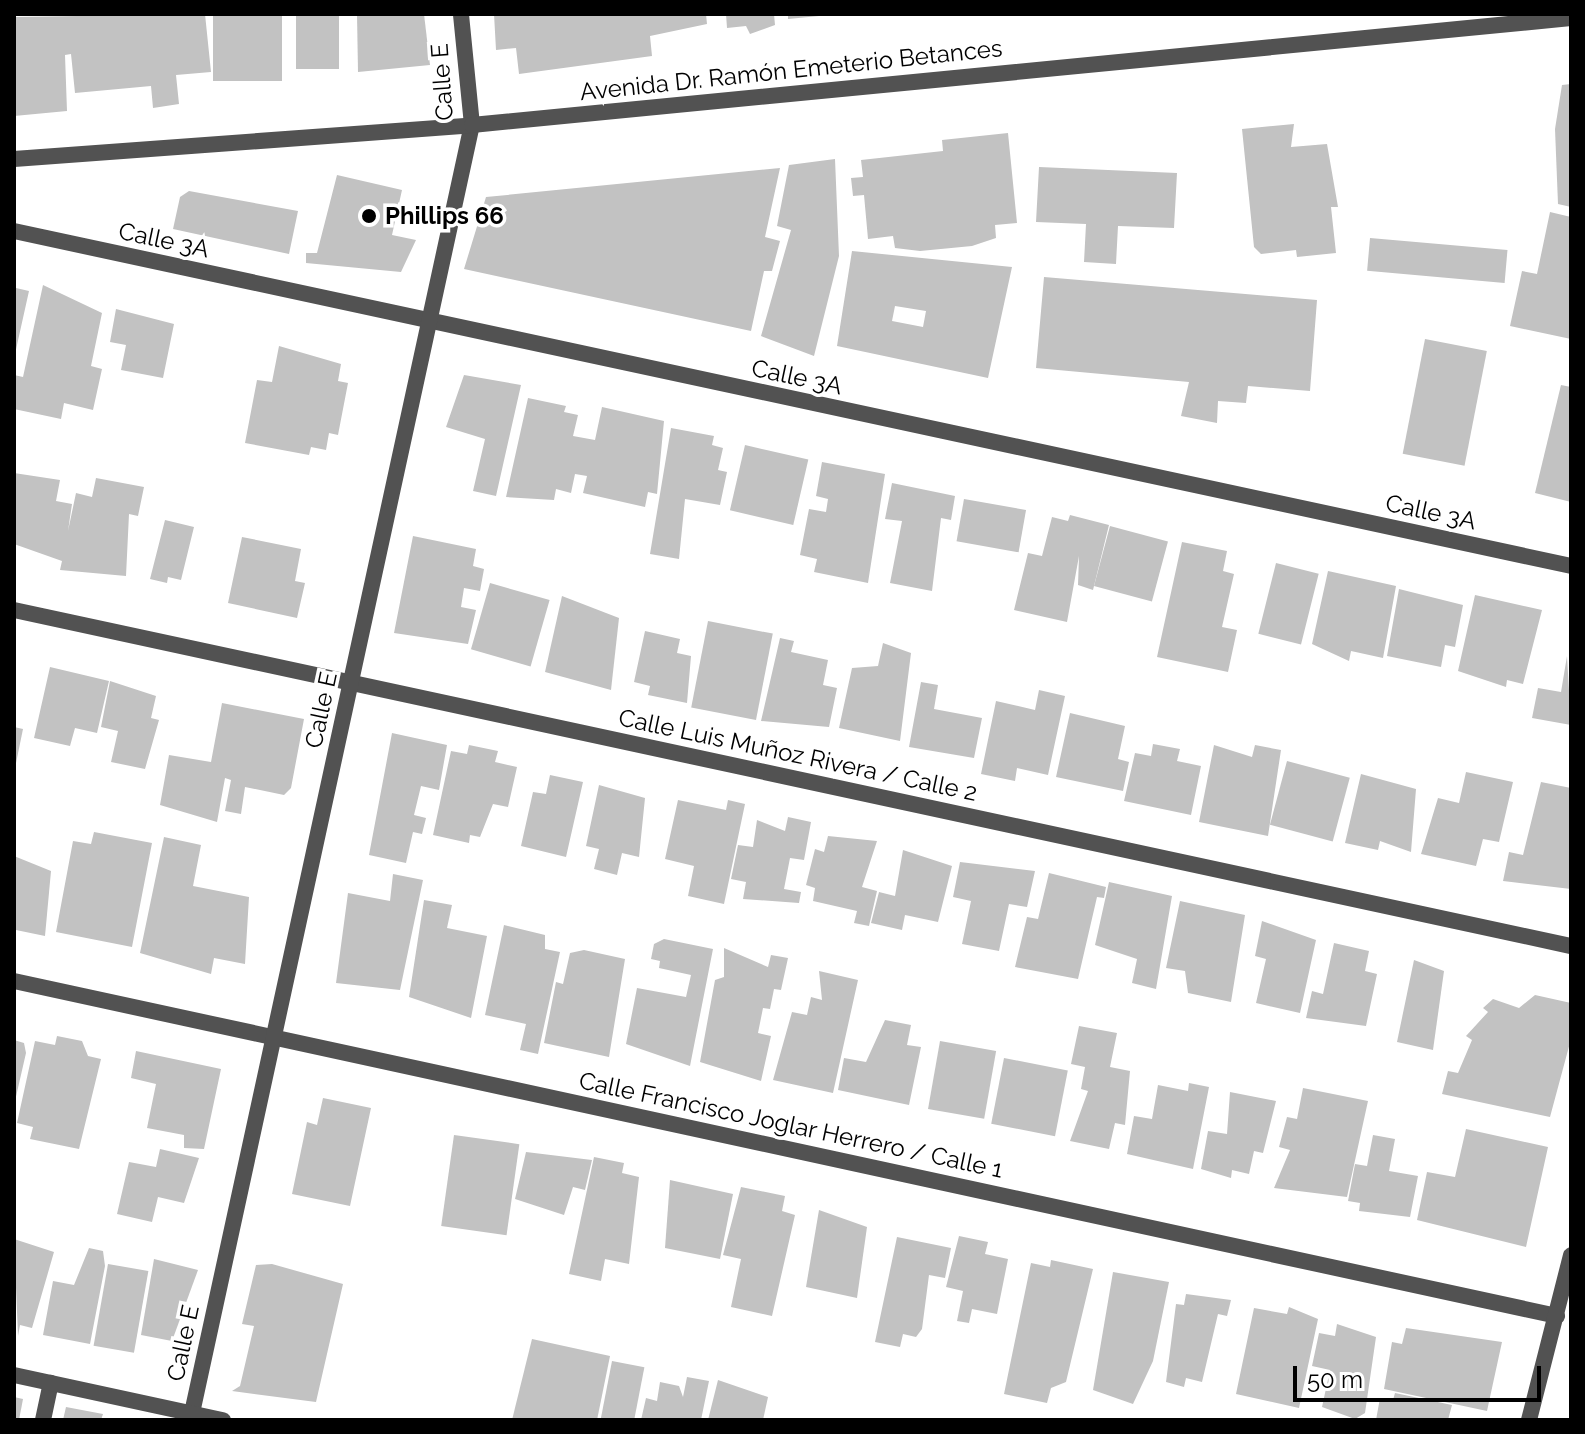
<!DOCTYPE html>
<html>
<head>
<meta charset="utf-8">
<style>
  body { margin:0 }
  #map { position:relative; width:1585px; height:1434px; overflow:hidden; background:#fff; font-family:Raleway,sans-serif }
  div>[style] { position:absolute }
  .building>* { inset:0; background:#c2c2c2; transform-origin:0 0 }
  .minor>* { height:16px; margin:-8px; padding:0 8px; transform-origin:8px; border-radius:8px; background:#525252 }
  .tertiary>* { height:16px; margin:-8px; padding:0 8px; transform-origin:8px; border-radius:8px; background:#525252 }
  .dots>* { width:22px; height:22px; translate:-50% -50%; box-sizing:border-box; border:4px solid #fff; border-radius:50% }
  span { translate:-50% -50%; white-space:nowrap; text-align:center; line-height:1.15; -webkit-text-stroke:7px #fff; paint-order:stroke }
  .street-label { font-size:24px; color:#000 }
  .poi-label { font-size:24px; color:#000; font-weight:700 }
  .left { translate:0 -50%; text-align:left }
  .frame { position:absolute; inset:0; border:16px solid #000; pointer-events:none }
  .scale { position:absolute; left:1293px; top:1366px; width:248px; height:36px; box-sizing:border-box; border:4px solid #000; border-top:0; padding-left:10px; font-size:24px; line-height:28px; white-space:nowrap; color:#000; -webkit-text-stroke:6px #fff; paint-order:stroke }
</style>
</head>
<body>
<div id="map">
  <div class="building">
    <i style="clip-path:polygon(205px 14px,211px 72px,176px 75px,179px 104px,153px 108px,151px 86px,75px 93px,71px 54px,65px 55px,67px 111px,14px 116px,14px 17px)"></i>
    <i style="left:213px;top:14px;width:69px;height:67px"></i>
    <i style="left:296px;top:14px;width:43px;height:55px"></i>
    <i style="clip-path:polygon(357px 14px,424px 14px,430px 65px,358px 72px)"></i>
    <i style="clip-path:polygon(494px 14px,706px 14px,707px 24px,650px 36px,652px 56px,519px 74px,516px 48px,496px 50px)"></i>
    <i style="clip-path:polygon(726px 14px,774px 14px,775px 25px,750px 34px,746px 26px,727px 28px)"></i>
    <i style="clip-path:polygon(788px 14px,819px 14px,819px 16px,788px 19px)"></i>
    <i style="clip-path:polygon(1571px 84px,1571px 207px,1558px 204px,1555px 129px,1562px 85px)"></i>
    <i style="clip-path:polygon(1294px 124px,1291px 147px,1327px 144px,1338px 207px,1331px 207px,1336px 253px,1297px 257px,1296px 250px,1261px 254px,1254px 247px,1242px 129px)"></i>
    <i style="clip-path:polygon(1008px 133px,1017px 223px,995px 225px,996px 238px,972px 246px,920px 251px,895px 248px,893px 236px,868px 239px,864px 195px,853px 196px,851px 178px,863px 177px,861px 160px,943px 151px,942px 140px)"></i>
    <i style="clip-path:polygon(835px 159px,839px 256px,814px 356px,761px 336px,791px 230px,777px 226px,789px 165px)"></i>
    <i style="clip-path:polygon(1039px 167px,1177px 173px,1174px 228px,1118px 226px,1116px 264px,1084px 262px,1086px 224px,1036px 222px)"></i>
    <i style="clip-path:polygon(780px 168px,765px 237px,780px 241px,772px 271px,764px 271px,751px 331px,464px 269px,486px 197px)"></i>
    <i style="clip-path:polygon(337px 175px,402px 190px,392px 235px,416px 240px,401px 272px,306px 263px,306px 253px,317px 253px)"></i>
    <i style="clip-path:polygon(189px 191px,298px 211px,289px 254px,173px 229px,180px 197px)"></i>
    <i style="clip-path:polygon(1550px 212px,1571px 217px,1571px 339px,1510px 326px,1522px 271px,1537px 274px)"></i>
    <i style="left:1370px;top:238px;width:138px;height:33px;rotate:5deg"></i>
    <i style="clip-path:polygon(evenodd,852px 251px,1012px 267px,988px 378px,837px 346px,852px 251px,895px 306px,926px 311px,923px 327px,892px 321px,895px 306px)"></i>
    <i style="clip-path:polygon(1044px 277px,1317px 300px,1310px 391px,1248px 386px,1246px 403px,1218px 401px,1217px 423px,1181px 416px,1189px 382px,1036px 368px)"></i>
    <i style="clip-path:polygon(14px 279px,16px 288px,29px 291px,15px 354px)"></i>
    <i style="clip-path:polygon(43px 285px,102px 313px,91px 366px,102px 369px,93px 410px,64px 403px,61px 419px,14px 409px,14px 375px,23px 377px)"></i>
    <i style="clip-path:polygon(116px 309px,174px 324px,163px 378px,121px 370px,126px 345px,110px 342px)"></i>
    <i style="left:1425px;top:339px;width:63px;height:117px;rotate:11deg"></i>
    <i style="clip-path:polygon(279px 346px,341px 364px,338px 381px,348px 383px,338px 435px,329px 433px,326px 450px,311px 447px,309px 455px,245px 443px,257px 380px,272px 382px)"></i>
    <i style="clip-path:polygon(464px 375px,521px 385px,496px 496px,473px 491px,485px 439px,446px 427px)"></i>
    <i style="clip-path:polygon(1561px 385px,1571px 387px,1571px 502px,1535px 493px)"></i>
    <i style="clip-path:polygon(528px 398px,566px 406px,564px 412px,578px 415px,573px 436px,595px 440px,602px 407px,664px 421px,657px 494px,648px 492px,645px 507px,583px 493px,587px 476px,575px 474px,571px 493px,556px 489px,554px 500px,506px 497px)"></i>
    <i style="clip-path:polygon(671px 428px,714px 436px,712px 445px,723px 448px,718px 470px,727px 472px,720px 505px,685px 499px,679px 559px,650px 554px)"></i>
    <i style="left:745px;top:445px;width:65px;height:67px;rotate:13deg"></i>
    <i style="clip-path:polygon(822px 462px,885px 474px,868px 583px,814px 572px,817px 559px,800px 555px,809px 509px,826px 512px,828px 499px,816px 496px)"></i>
    <i style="clip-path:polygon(14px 473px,60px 480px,56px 501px,72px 504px,68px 531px,76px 493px,92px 497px,96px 478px,144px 487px,138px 516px,129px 514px,126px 576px,60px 570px,62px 561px,14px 544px)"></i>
    <i style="clip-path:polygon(892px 483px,955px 496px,951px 520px,941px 518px,932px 591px,890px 583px,902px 521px,885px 519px)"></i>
    <i style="left:964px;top:499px;width:63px;height:43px;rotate:10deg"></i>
    <i style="clip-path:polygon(1070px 515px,1109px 525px,1093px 590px,1078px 585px,1079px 556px,1067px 622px,1014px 610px,1028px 553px,1042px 556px,1052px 517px,1068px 521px)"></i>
    <i style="clip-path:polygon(165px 520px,194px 527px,181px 580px,168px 577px,167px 583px,150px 579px)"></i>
    <i style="left:1110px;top:526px;width:60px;height:62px;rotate:15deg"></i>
    <i style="clip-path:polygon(413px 536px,476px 549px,473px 566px,484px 569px,480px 591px,464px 588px,461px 607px,476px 610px,468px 644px,394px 633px)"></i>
    <i style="clip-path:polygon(242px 537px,301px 549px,295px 581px,305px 583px,297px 618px,228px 603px)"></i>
    <i style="clip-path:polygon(1182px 542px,1227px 551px,1223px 571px,1234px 574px,1222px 627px,1237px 630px,1228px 672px,1157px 657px)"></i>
    <i style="left:1276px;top:563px;width:44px;height:73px;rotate:14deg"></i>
    <i style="clip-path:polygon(1328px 571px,1396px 586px,1383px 658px,1351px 651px,1349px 661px,1312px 644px)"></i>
    <i style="left:490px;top:583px;width:62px;height:69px;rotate:16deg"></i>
    <i style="clip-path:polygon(1399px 589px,1463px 605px,1455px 647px,1445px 645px,1441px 667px,1387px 656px)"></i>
    <i style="clip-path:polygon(1475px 595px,1542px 610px,1523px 684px,1507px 680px,1506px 687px,1458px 671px)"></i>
    <i style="clip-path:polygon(562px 596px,619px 618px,611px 690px,545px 672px)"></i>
    <i style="left:708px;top:621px;width:66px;height:88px;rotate:11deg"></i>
    <i style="clip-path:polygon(645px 631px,680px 639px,677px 653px,691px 656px,687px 703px,648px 695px,650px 686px,634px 682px)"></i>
    <i style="clip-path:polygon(780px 638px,794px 641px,791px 652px,828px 660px,823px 685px,837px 688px,829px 727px,761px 721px)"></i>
    <i style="clip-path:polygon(883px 643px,911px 653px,900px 741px,839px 728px,852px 668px,878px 666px)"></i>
    <i style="clip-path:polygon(1567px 656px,1571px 725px,1532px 718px,1538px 688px,1561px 692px)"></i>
    <i style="clip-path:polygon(50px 667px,109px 681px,97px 733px,75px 728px,70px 746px,34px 738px)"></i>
    <i style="clip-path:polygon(110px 681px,156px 696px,151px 718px,159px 720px,145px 769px,111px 762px,118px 731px,101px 727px)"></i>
    <i style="clip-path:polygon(921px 682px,938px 685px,934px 709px,982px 718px,974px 758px,909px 747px)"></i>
    <i style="clip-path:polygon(1039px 690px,1065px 696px,1048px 775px,1017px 768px,1015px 781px,981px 774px,996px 701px,1035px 710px)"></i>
    <i style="clip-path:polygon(222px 703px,304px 719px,291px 788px,284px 795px,245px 787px,241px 814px,225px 811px,231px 780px,225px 778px,217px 822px,160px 805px,169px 755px,211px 762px)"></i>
    <i style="clip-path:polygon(1070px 713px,1125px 726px,1118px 759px,1129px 762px,1123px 791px,1056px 777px)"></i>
    <i style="clip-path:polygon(14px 727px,23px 729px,15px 768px,14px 768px)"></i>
    <i style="clip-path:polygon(392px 733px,447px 745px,439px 790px,421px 786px,414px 815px,426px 818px,422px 834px,413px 832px,406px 863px,369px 855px)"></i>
    <i style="clip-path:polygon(1153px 744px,1180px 749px,1177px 761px,1201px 766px,1191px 815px,1124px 801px,1135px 753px,1151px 756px)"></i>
    <i style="clip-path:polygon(469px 745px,498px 751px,495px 762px,517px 767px,508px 807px,493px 804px,480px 837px,470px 835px,469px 843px,433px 835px,451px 751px,467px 754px)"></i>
    <i style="clip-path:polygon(1214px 745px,1252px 757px,1255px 745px,1281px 750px,1268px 836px,1199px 822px)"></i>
    <i style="left:1287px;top:761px;width:65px;height:66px;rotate:15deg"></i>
    <i style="clip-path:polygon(1466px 772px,1513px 782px,1499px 842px,1483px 839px,1476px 866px,1421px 854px,1438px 798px,1459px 803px)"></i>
    <i style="clip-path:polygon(1361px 774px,1416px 789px,1411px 852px,1380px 841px,1378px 850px,1345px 843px)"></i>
    <i style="clip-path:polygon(550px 775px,583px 782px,566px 857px,521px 846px,533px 792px,546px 794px)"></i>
    <i style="clip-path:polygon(1541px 782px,1571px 788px,1571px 889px,1503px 881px,1509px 852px,1523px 855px)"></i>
    <i style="clip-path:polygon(599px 785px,645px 798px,639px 857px,622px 853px,617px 875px,594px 869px,599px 849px,586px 846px)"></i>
    <i style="clip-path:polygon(678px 800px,726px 810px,728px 800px,745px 804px,724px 904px,688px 896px,694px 866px,665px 859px)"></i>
    <i style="clip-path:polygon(788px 817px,811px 822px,804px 860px,790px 858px,784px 889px,801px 892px,799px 903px,743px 899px,746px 882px,731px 879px,738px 845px,753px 847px,757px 820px,785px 831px)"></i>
    <i style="clip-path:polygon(94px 832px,152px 843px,132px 947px,56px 932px,73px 841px,91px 844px)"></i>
    <i style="clip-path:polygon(828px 836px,877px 841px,862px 887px,877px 891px,869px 926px,854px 923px,857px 911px,813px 901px,815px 888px,806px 885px,815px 849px,824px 852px)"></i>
    <i style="clip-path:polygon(164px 837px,201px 845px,193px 886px,249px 897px,245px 964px,214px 958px,211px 974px,140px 953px)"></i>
    <i style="clip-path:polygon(903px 850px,952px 866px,938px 922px,905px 915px,902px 930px,871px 923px,879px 892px,895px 896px)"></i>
    <i style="clip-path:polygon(14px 856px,51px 871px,45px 936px,16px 930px)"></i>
    <i style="clip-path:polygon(960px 862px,1035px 871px,1027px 907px,1009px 904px,999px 951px,962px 944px,971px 901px,953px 897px)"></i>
    <i style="clip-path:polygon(1049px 873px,1106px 887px,1104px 898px,1097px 897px,1078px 979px,1015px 967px,1027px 917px,1038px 919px)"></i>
    <i style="clip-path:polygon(393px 874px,423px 880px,400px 990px,336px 983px,348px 893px,390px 901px)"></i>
    <i style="clip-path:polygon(1109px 882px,1172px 896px,1156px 989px,1132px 983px,1137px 959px,1095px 945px)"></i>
    <i style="clip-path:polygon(424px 900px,452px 905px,447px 928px,487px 936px,471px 1018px,409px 997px)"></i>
    <i style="clip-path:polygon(1180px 901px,1245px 915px,1231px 1002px,1188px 993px,1185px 971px,1166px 968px)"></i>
    <i style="clip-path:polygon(1262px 921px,1316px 940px,1300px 1013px,1256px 1003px,1266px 959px,1255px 956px)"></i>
    <i style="clip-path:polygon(504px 925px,545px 935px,545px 949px,560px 952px,538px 1054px,520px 1050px,526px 1024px,485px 1015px)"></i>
    <i style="clip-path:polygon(664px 939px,713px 949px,690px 1066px,626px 1044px,637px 988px,686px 997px,691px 975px,659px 968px,660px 961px,651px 959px,654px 944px)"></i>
    <i style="clip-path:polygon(1334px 943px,1369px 951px,1365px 971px,1377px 974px,1366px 1026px,1306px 1018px,1312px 991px,1323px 994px)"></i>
    <i style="clip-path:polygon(724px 948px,768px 967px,771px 955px,788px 958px,781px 990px,774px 989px,770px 1009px,763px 1008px,758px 1033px,771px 1036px,761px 1081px,700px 1062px,715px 980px,724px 977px)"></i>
    <i style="clip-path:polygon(584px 950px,625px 959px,609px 1057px,544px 1043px,556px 982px,563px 984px,570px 953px)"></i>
    <i style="clip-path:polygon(1414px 960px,1444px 971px,1433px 1050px,1397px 1042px)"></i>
    <i style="clip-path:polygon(819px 971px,858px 980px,833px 1093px,773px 1080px,792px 1012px,807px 1015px,811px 997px,822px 1000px)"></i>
    <i style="clip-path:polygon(1535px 995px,1571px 1003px,1571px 1039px,1550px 1117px,1442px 1094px,1448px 1071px,1458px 1073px,1472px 1040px,1466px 1036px,1488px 1012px,1483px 1008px,1493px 999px,1519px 1008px)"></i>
    <i style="clip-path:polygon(885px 1020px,911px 1025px,907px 1045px,921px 1047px,909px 1105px,838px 1090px,844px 1058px,866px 1062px)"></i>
    <i style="clip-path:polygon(1079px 1026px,1117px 1033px,1110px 1067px,1130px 1071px,1125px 1125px,1115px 1123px,1109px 1149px,1070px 1141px,1088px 1091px,1081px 1089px,1085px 1067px,1071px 1064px)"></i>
    <i style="clip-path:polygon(57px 1036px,82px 1041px,88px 1056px,101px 1059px,79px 1149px,30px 1139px,33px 1127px,17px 1123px,35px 1041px,55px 1045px)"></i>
    <i style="clip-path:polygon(14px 1040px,24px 1043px,26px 1053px,15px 1101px)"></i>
    <i style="left:940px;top:1041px;width:57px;height:69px;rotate:10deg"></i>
    <i style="clip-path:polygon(136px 1051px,221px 1069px,204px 1149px,184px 1148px,184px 1135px,147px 1128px,156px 1084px,131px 1078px)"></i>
    <i style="left:1004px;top:1058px;width:65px;height:67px;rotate:11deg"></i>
    <i style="clip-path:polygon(1189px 1083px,1209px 1087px,1193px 1169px,1127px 1154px,1134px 1116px,1152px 1119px,1158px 1085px,1188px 1091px)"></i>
    <i style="clip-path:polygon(1303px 1088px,1368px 1101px,1347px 1197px,1274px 1188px,1290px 1150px,1279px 1147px,1287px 1117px,1297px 1119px)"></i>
    <i style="clip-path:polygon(1230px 1092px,1276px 1101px,1263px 1153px,1254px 1151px,1249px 1174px,1232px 1170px,1231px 1178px,1201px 1169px,1208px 1131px,1227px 1134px)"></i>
    <i style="clip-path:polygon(323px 1098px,371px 1108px,350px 1206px,292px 1194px,307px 1122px,317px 1125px)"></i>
    <i style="clip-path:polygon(1466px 1129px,1548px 1147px,1526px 1247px,1417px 1220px,1427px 1172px,1455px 1177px)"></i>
    <i style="left:454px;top:1135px;width:66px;height:92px;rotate:8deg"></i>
    <i style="clip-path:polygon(1373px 1135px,1395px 1139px,1389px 1171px,1418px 1176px,1410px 1217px,1359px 1211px,1360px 1203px,1348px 1201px,1355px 1164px,1367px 1166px)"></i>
    <i style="clip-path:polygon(160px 1149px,199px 1158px,184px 1203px,158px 1197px,152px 1222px,117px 1214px,129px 1162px,156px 1167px)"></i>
    <i style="clip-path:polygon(526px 1152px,592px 1160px,585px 1190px,573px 1187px,564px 1215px,515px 1199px)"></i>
    <i style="clip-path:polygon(594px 1157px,624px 1163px,622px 1173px,639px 1177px,629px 1264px,605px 1259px,601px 1281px,569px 1274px)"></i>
    <i style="clip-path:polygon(670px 1180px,733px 1194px,720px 1259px,665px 1248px)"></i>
    <i style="clip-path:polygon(741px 1187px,785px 1196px,782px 1211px,795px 1215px,772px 1316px,731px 1307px,741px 1259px,723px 1255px)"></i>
    <i style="clip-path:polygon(819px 1210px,867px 1227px,857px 1298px,806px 1287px)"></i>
    <i style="clip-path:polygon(959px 1236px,988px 1242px,985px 1254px,1008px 1259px,997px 1314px,972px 1309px,969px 1323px,957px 1321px,963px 1291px,946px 1287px)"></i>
    <i style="clip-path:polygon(897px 1237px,951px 1248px,945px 1278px,929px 1275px,922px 1329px,916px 1337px,903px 1334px,900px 1347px,875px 1342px)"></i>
    <i style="clip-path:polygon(14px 1239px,54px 1252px,32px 1328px,20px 1325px,18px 1336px)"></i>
    <i style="clip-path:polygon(89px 1248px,103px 1251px,105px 1266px,90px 1344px,43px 1335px,53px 1281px,74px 1285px)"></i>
    <i style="clip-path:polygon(154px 1259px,198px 1270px,172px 1341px,141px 1335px)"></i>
    <i style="clip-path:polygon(1051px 1260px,1093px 1269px,1066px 1382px,1051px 1388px,1047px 1403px,1004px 1394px,1031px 1263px,1050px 1267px)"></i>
    <i style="left:108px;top:1264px;width:41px;height:83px;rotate:10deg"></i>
    <i style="clip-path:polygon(272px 1264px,343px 1284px,316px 1402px,232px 1391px,240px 1386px,254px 1326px,242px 1324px,256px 1265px)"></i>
    <i style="clip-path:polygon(1113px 1272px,1169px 1282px,1153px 1361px,1133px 1404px,1093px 1390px)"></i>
    <i style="clip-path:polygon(1186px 1294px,1231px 1300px,1227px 1316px,1218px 1314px,1202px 1382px,1186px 1378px,1184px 1387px,1166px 1382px,1176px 1304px,1184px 1305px)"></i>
    <i style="clip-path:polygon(1289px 1307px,1318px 1319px,1299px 1408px,1236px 1394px,1254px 1308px,1287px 1314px)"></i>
    <i style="clip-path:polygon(1337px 1324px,1376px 1337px,1365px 1413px,1355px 1419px,1322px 1407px,1330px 1370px,1312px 1366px,1319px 1333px,1335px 1336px)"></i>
    <i style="clip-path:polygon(1406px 1328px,1502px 1342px,1487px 1411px,1384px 1389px,1392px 1342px,1402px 1344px)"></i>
    <i style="clip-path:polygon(532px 1339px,610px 1356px,597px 1420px,512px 1420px)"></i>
    <i style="left:612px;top:1361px;width:33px;height:60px;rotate:11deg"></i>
    <i style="clip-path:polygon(687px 1377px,709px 1381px,701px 1420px,641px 1420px,646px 1398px,657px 1401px,660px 1382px,679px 1386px,683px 1397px)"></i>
    <i style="clip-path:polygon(718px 1380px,768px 1397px,763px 1420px,708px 1420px)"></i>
    <i style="clip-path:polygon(1395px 1393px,1452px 1405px,1448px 1420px,1376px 1420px,1380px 1398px,1393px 1400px)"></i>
    <i style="clip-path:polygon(14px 1397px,23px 1399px,19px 1420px,14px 1420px)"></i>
    <i style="clip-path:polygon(66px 1407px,103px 1414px,101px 1420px,63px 1420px)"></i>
  </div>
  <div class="minor">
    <i style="left:14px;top:231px;width:1593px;rotate:12.14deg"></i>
    <i style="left:14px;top:610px;width:1593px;rotate:12.18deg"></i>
    <i style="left:14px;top:981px;width:1579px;rotate:12.25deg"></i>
    <i style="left:192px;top:1413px;width:1318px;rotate:-77.74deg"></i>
    <i style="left:472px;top:125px;width:112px;rotate:-95.7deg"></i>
    <i style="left:43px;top:1420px;width:38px;rotate:-78deg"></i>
    <i style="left:1529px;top:1420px;width:170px;rotate:-75.7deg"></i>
  </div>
  <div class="tertiary">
    <i style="left:14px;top:159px;width:459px;rotate:-4.2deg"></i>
    <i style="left:472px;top:125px;width:1104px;rotate:-5.56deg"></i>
    <i style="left:14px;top:1375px;width:214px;rotate:12.2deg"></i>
  </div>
  <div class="dots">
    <i style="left:369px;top:216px;background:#000"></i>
  </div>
  <div class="street-label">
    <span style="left:791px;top:70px;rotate:-6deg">Avenida Dr. Ramón Emeterio Betances</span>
    <span style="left:442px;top:82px;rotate:-94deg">Calle E</span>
    <span style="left:164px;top:240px;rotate:12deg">Calle 3A</span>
    <span style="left:797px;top:377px;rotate:12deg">Calle 3A</span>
    <span style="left:1431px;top:512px;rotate:12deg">Calle 3A</span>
    <span style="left:321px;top:710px;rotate:-78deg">Calle E</span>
    <span style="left:798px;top:755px;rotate:12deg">Calle Luis Muñoz Rivera / Calle 2</span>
    <span style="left:791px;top:1125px;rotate:12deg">Calle Francisco Joglar Herrero / Calle 1</span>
    <span style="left:183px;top:1343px;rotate:-78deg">Calle E</span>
  </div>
  <div class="poi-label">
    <span class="left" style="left:385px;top:216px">Phillips 66</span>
  </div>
  <div class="frame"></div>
  <div class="scale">50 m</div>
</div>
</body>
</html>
